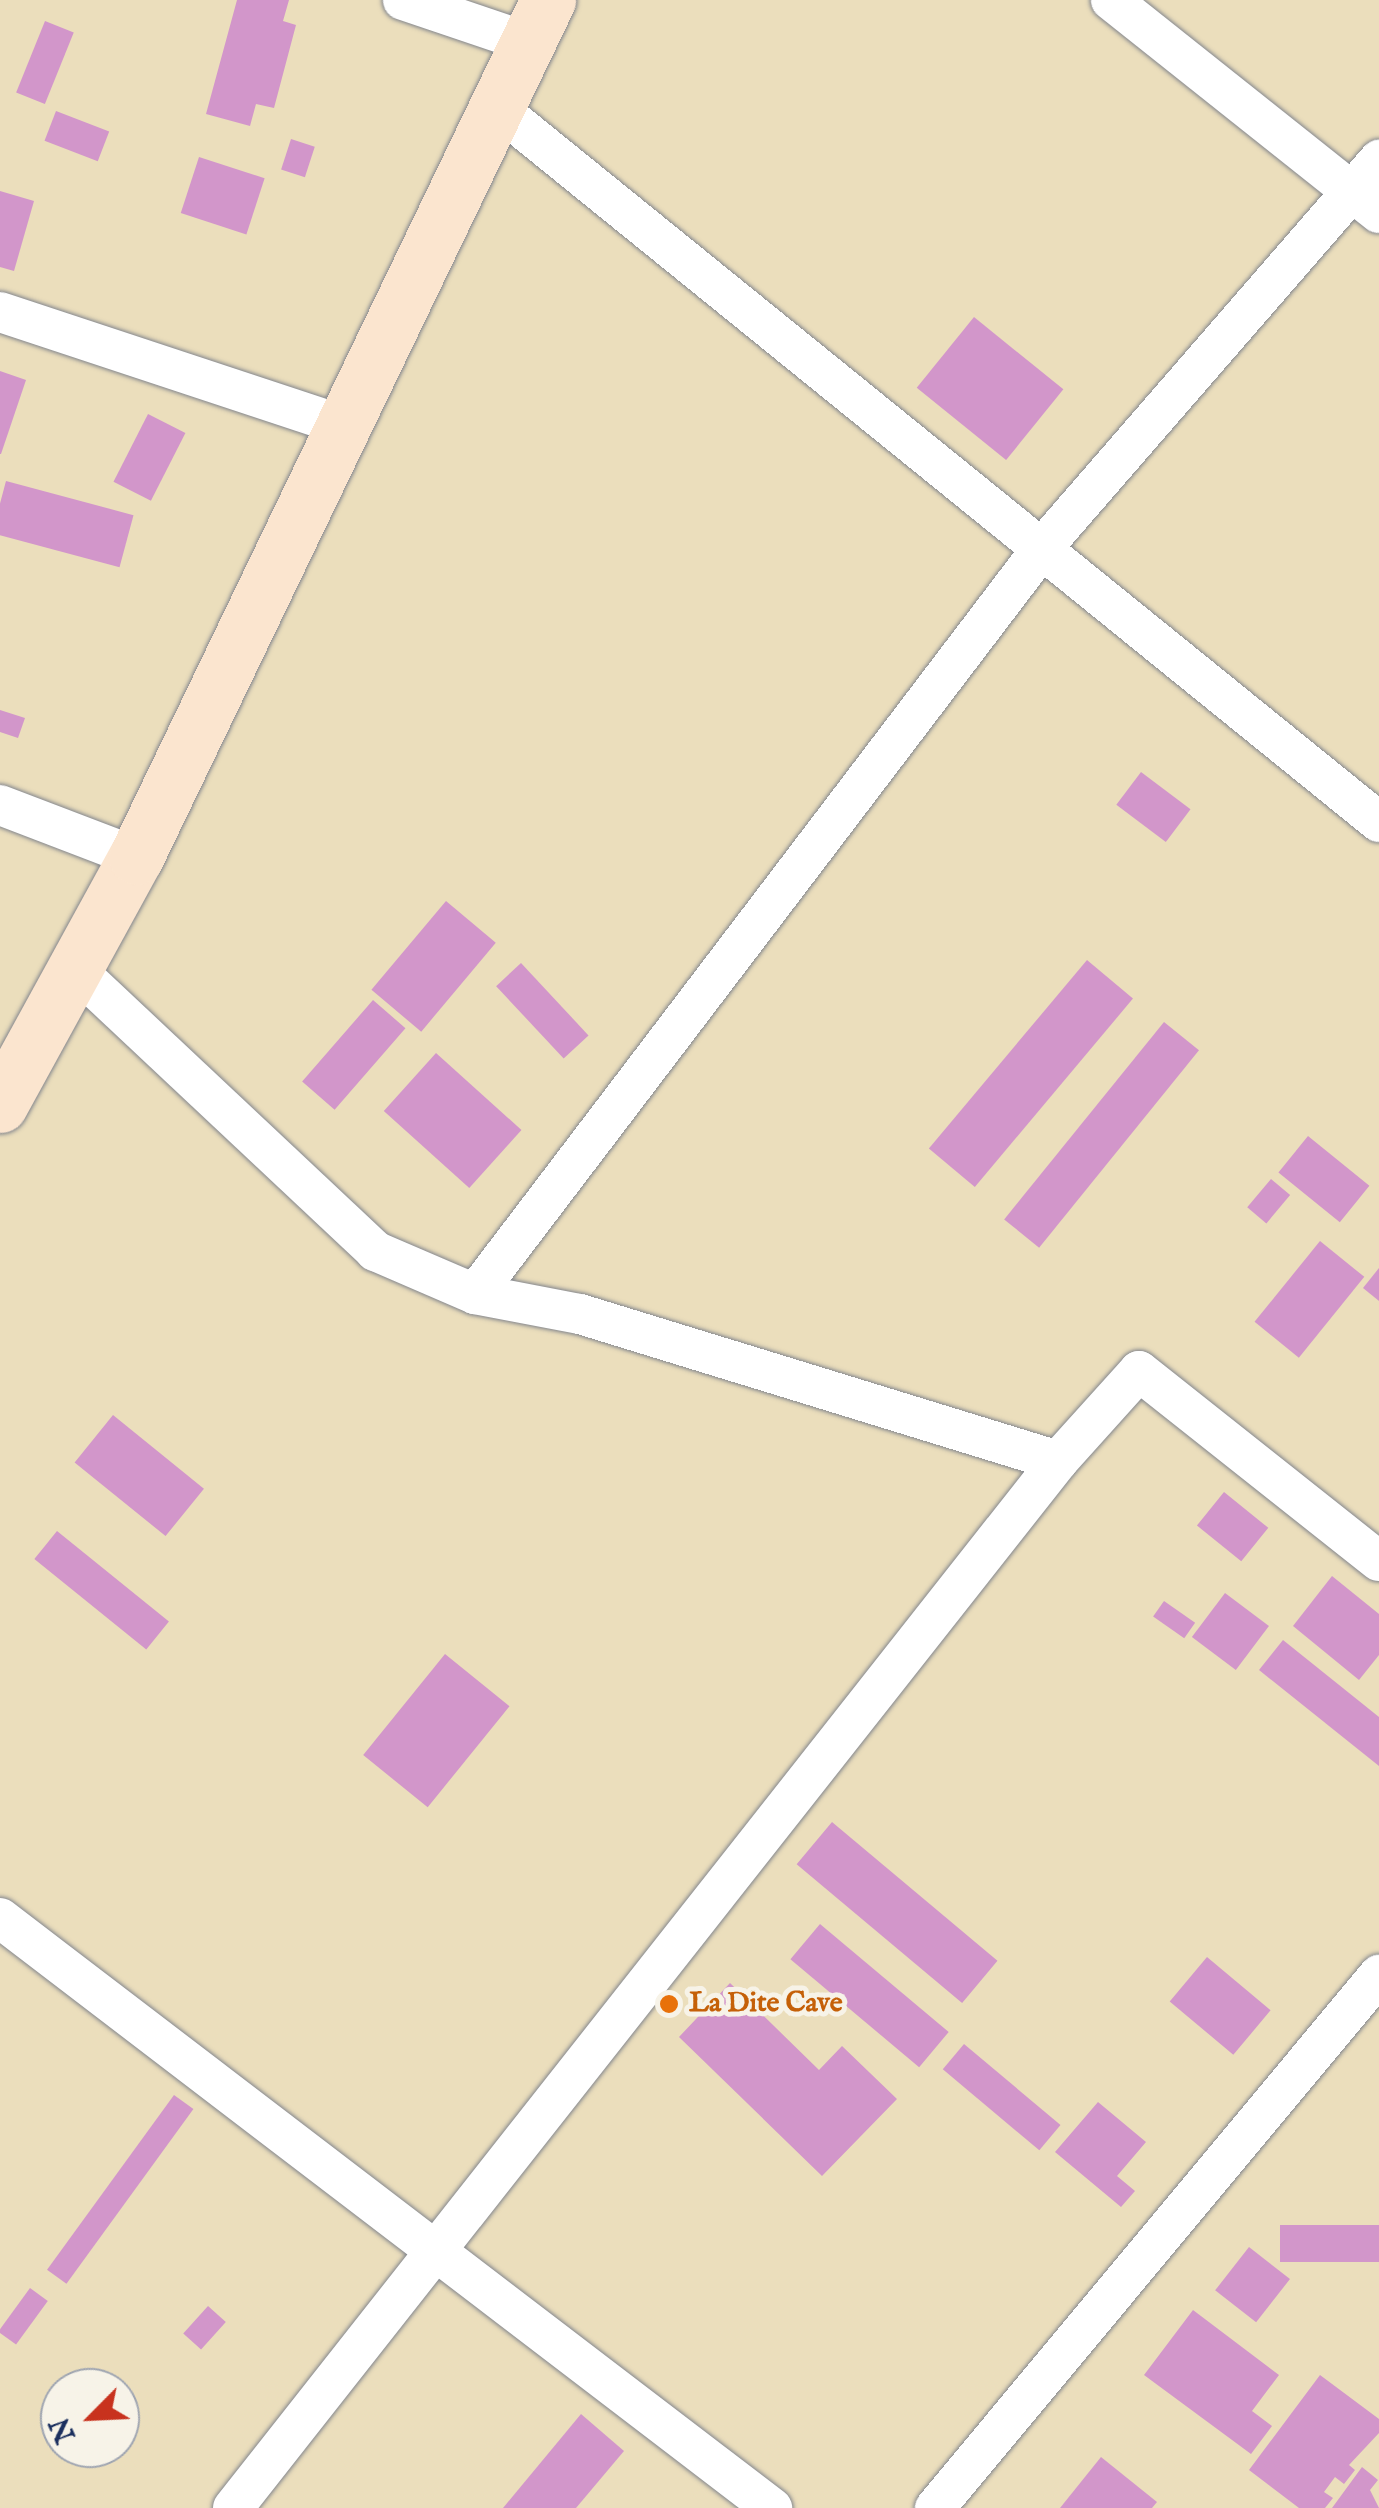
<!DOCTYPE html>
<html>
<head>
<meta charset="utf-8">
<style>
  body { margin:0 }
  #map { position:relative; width:1379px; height:2508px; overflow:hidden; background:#ebdebc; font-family:"IM FELL English",serif }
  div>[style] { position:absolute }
  .building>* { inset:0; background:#d296ca; transform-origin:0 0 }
  .roads { filter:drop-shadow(0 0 2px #83868d) drop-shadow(0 0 2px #83868d) }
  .street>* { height:40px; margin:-20px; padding:0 20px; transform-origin:20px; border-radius:20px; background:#fff }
  .secondary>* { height:55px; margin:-27.5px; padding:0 27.5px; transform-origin:27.5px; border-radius:27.5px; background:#fbe5cf }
  .dots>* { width:28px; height:28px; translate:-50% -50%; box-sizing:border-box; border:5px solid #f7f3e8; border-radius:50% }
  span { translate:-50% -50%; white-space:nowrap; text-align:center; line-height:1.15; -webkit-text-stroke:10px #f7f3e8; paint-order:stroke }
  .food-label { font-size:28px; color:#c56008; font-weight:700 }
  .left { translate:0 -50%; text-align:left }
  .north { position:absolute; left:40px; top:2368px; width:100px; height:100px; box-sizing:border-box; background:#f7f3e8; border:2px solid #9fa5b1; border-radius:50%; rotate:246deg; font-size:28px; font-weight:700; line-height:40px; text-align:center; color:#1b2f5e }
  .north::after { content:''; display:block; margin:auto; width:35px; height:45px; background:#c8321e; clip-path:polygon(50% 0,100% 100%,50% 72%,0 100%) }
</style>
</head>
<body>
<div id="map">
  <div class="building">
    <i style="clip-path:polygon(237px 0,289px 0,283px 21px,296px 25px,274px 108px,256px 104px,250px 126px,206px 114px)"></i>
    <i style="left:45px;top:21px;width:31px;height:77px;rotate:22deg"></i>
    <i style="left:56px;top:111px;width:57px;height:32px;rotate:21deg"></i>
    <i style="left:291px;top:139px;width:25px;height:32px;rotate:18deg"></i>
    <i style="left:199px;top:157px;width:69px;height:59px;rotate:18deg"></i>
    <i style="clip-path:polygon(0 191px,34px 201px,14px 271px,0 267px)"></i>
    <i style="left:974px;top:317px;width:115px;height:91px;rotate:39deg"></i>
    <i style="clip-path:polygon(0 371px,26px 380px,1px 454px,0 454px)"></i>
    <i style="left:148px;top:414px;width:42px;height:76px;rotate:27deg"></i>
    <i style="left:6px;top:481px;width:132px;height:54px;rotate:15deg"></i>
    <i style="clip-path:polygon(0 710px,25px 718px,18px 738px,0 732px)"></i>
    <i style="left:1141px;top:772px;width:62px;height:41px;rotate:37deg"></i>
    <i style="left:446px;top:901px;width:65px;height:116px;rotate:40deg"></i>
    <i style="left:1087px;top:960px;width:60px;height:246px;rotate:40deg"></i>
    <i style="left:521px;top:963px;width:99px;height:34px;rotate:47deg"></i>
    <i style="left:373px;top:1000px;width:43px;height:108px;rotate:41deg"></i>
    <i style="left:1164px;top:1022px;width:45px;height:254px;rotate:39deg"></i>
    <i style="left:436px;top:1053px;width:115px;height:78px;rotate:42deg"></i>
    <i style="left:1308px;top:1136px;width:79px;height:47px;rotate:39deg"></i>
    <i style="left:1271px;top:1179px;width:25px;height:37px;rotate:40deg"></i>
    <i style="left:1320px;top:1241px;width:57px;height:104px;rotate:39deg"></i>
    <i style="clip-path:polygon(1379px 1268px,1379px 1301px,1363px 1288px)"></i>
    <i style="left:113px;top:1415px;width:117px;height:61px;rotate:39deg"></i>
    <i style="left:1224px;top:1492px;width:57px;height:43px;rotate:39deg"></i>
    <i style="left:57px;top:1531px;width:144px;height:36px;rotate:39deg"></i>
    <i style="clip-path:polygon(1332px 1576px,1379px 1614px,1379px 1655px,1359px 1680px,1293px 1626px)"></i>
    <i style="left:1225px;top:1593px;width:55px;height:55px;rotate:37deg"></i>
    <i style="left:1164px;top:1601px;width:38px;height:19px;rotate:35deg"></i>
    <i style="clip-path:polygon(1283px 1640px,1379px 1717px,1379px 1766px,1259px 1670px)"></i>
    <i style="left:445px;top:1654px;width:83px;height:130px;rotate:39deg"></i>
    <i style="left:832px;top:1822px;width:216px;height:55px;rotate:40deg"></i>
    <i style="left:820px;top:1924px;width:168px;height:46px;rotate:40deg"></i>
    <i style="left:1207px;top:1957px;width:83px;height:58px;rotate:40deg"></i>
    <i style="clip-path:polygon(730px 1983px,819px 2070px,842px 2046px,897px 2099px,822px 2176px,679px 2037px)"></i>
    <i style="left:964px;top:2044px;width:126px;height:33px;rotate:40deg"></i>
    <i style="left:174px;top:2095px;width:24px;height:216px;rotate:36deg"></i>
    <i style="clip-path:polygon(1098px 2102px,1146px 2142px,1117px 2176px,1135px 2191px,1121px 2207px,1055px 2152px)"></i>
    <i style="left:1379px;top:2225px;width:37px;height:99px;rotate:90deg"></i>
    <i style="left:1249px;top:2247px;width:52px;height:55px;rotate:38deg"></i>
    <i style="left:30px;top:2288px;width:22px;height:54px;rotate:36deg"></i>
    <i style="left:208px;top:2306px;width:24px;height:37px;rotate:42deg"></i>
    <i style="clip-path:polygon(1193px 2310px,1279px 2375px,1252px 2411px,1272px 2426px,1251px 2454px,1144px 2375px)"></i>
    <i style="clip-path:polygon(1320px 2375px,1379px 2419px,1379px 2433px,1349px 2465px,1355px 2470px,1344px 2484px,1335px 2477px,1324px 2492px,1333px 2498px,1325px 2508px,1299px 2508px,1249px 2470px)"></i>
    <i style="clip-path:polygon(581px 2414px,624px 2451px,576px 2508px,503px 2508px)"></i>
    <i style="clip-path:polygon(1101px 2457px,1157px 2502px,1152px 2508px,1060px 2508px)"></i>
    <i style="clip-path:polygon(1362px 2467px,1378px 2480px,1370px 2490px,1379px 2508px,1332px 2508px)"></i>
  </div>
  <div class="roads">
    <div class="street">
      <i style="left:403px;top:0;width:131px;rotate:18.7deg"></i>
      <i style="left:1111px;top:0;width:342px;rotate:38.5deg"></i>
      <i style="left:496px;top:107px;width:1136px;rotate:39deg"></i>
      <i style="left:0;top:312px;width:359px;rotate:18.3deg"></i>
      <i style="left:0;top:805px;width:146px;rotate:20.9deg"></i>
      <i style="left:73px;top:967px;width:415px;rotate:43.2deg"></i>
      <i style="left:375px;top:1251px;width:109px;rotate:23.3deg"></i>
      <i style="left:475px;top:1294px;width:107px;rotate:10.8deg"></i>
      <i style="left:580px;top:1314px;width:500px;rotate:17.09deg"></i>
      <i style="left:475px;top:1294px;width:938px;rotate:-52.75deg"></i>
      <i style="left:1043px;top:547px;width:513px;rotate:-49.03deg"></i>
      <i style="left:0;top:1918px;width:972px;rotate:37.39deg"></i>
      <i style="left:233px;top:2508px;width:1333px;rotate:-51.76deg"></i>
      <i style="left:1058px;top:1461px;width:121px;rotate:-48deg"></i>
      <i style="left:1139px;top:1371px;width:306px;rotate:38.4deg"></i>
      <i style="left:935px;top:2508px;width:694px;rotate:-50.21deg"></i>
    </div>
    <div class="secondary">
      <i style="left:0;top:1105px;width:283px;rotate:-61.3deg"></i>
      <i style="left:136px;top:857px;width:951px;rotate:-64.32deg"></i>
    </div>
  </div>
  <div class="dots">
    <i style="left:669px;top:2004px;background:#e8710a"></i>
  </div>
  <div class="food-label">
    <span class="left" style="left:689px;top:2004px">La Dite Cave</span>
  </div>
  <div class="north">N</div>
</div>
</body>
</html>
